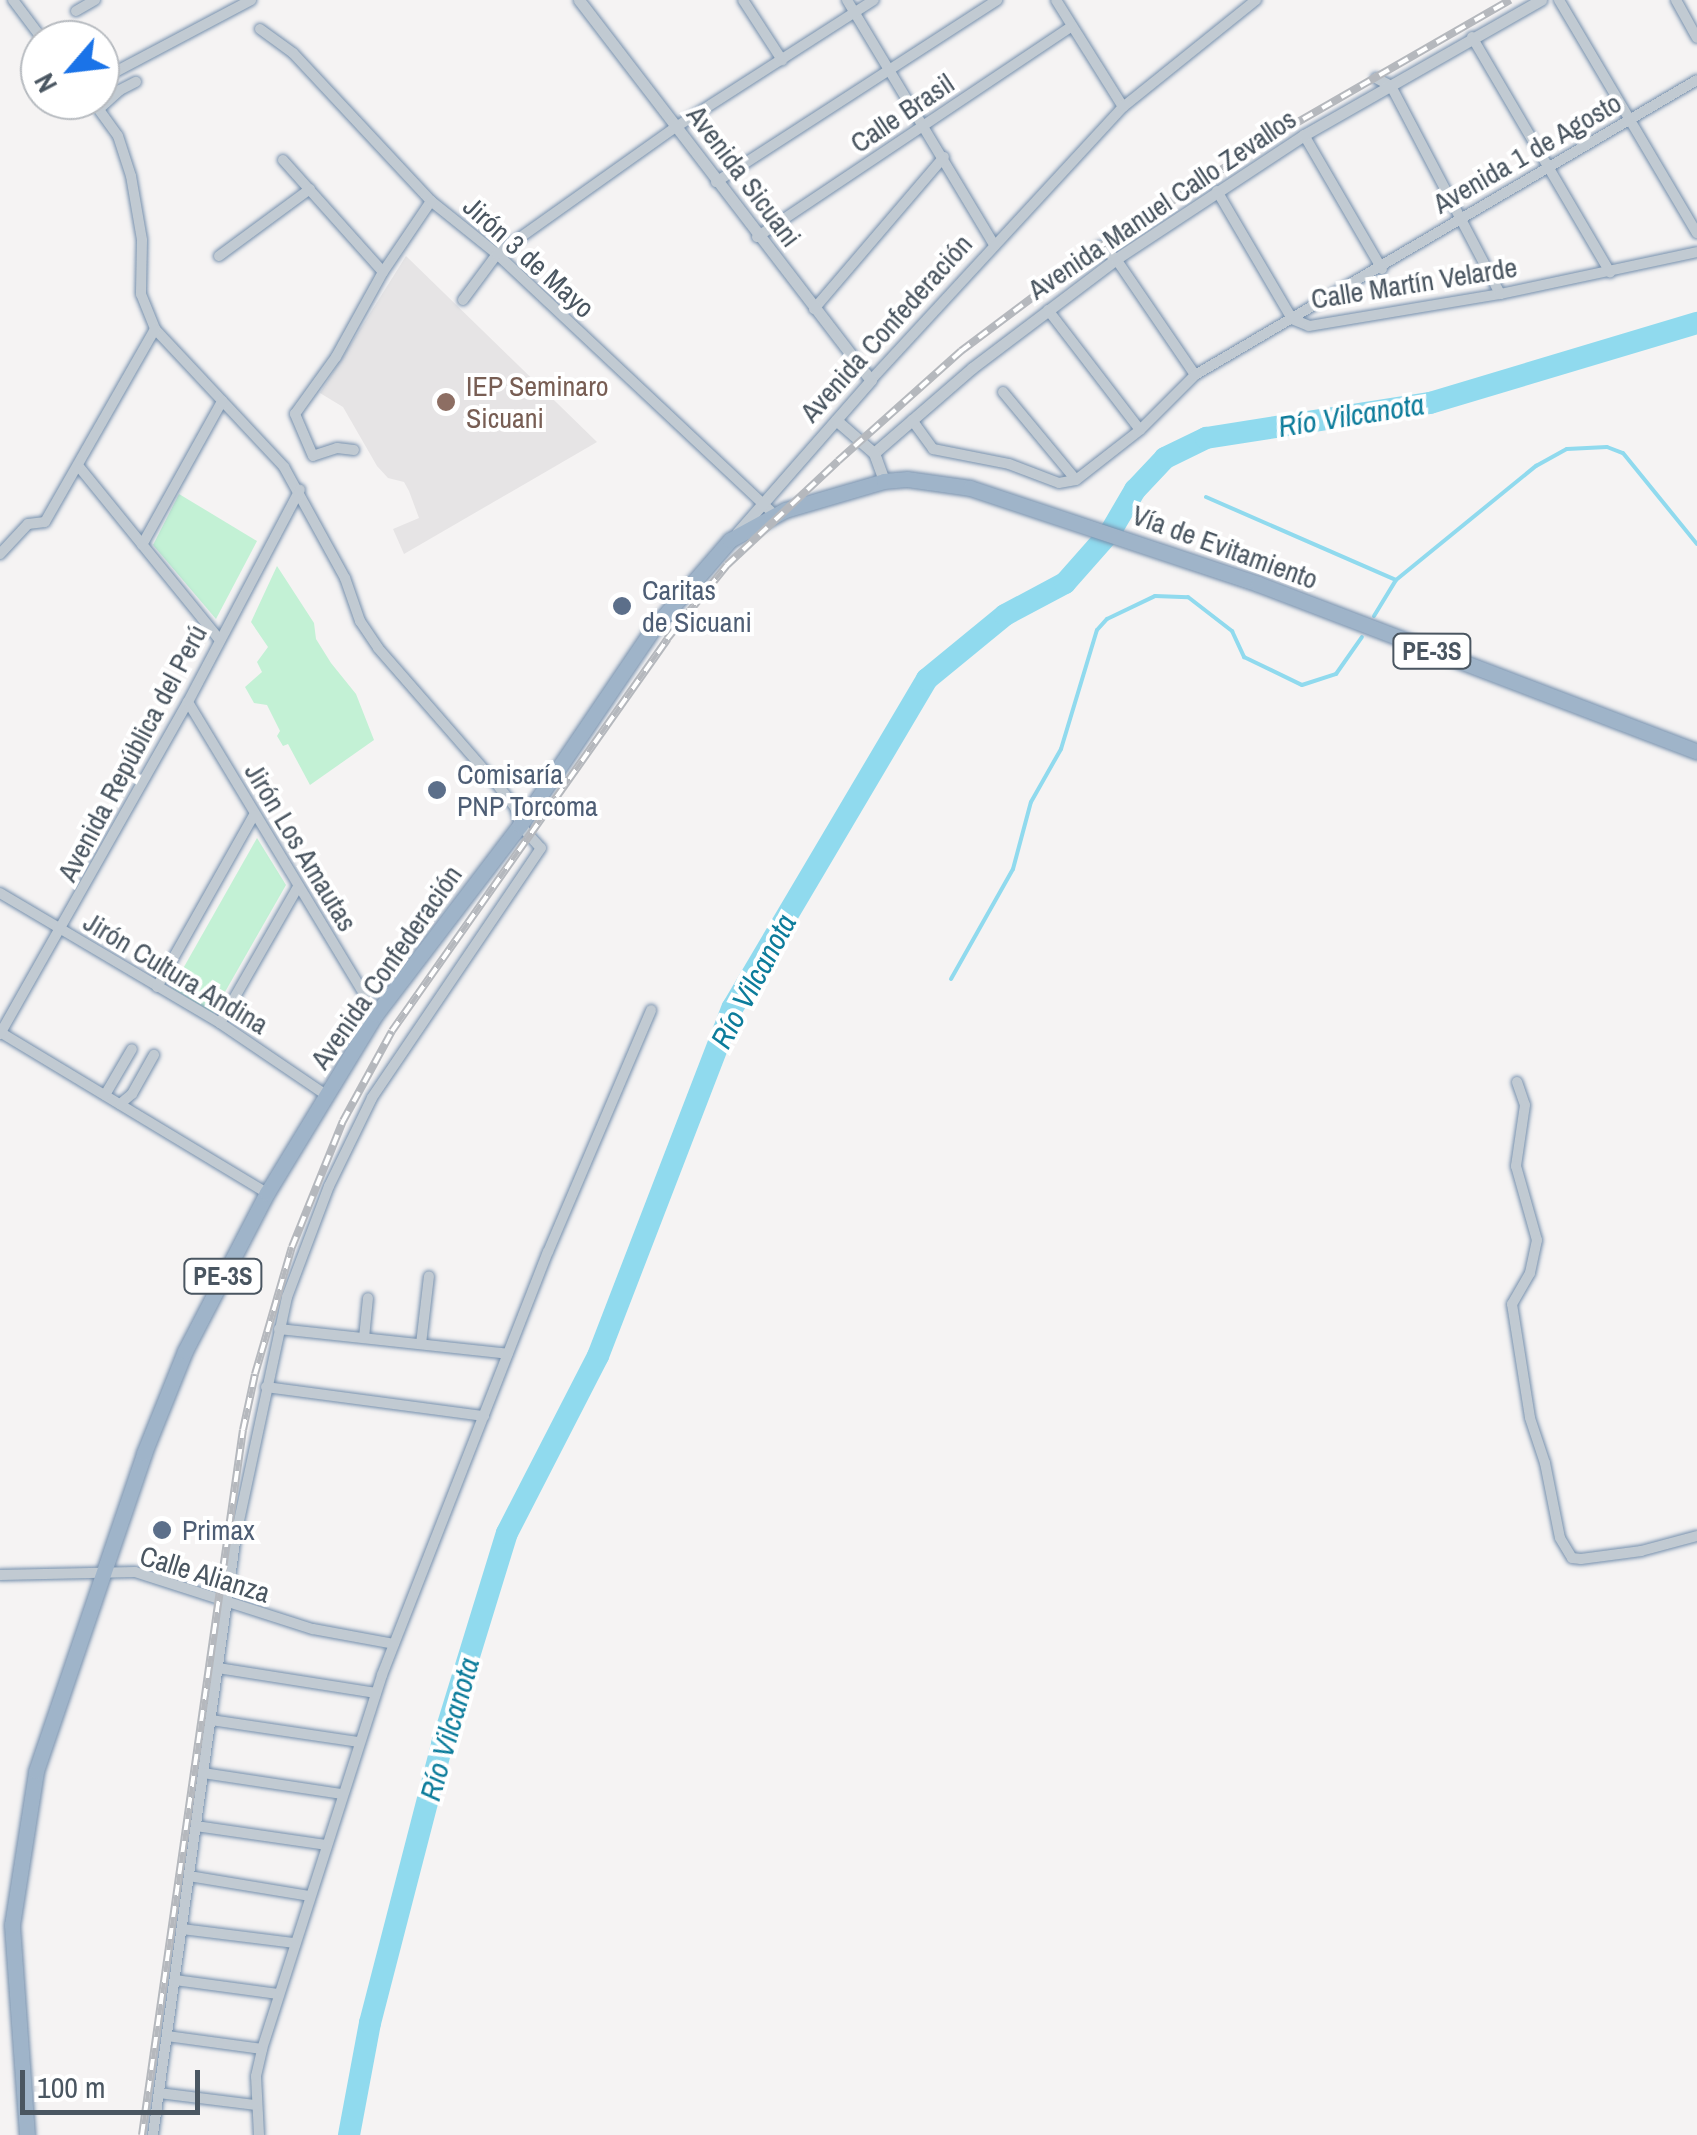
<!DOCTYPE html>
<html>
<head>
<meta charset="utf-8">
<style>
  body { margin:0 }
  #map { position:relative; width:1697px; height:2135px; overflow:hidden; background:#f5f3f3; font-family:"Archivo Narrow",sans-serif }
  div>[style] { position:absolute }
  .education>* { inset:0; background:#e6e4e5 }
  .green>* { inset:0; background:#c3f1d5 }
  .stream>* { height:4px; margin:-2px; padding:0 2px; transform-origin:2px; border-radius:2px; background:#90daee }
  .river>* { height:22px; margin:-11px; padding:0 11px; transform-origin:11px; border-radius:11px; background:#90daee }
  .roads { filter:drop-shadow(0 0 2px #7690ad) drop-shadow(0 0 2px #7690ad) }
  .minor>* { height:10px; margin:-5px; padding:0 5px; transform-origin:5px; border-radius:5px; background:#c1cad2 }
  .tertiary>* { height:11px; margin:-5.5px; padding:0 5.5px; transform-origin:5.5px; border-radius:5.5px; background:#c1cad2 }
  .trunk>* { height:15px; margin:-7.5px; padding:0 7.5px; transform-origin:7.5px; border-radius:7.5px; background:#9fb4c9 }
  .rail>* { height:8px; margin-top:-4px; transform-origin:0; background:repeating-linear-gradient(90deg,#fff 0 11px,#b5b8bd 0 22px); box-sizing:border-box; border-block:2px solid #b5b8bd }
  .dots>* { width:28px; height:28px; translate:-50% -50%; box-sizing:border-box; border:5px solid #fff; border-radius:50% }
  span { translate:-50% -50%; white-space:nowrap; text-align:center; line-height:1.15; -webkit-text-stroke:8px #fff; paint-order:stroke }
  .shield-label span { padding:2px 8px; background:#fff; border:2px solid; border-radius:8px; -webkit-text-stroke-width:0 }
  .shield-label { font-size:25px; color:#4a5661; font-weight:700 }
  .street-label { font-size:28px; color:#4a5661 }
  .education-label { font-size:28px; color:#785e54 }
  .left { translate:0 -50%; text-align:left }
  .service-label { font-size:28px; color:#4e5e75 }
  .water-label { font-size:30px; color:#0c7c9b; font-style:italic }
  .north { position:absolute; left:20px; top:20px; width:100px; height:100px; box-sizing:border-box; background:#fff; border:2px solid #b7bbc0; border-radius:50%; rotate:242deg; font-size:28px; font-weight:700; line-height:40px; text-align:center; color:#4a5661 }
  .north::after { content:''; display:block; margin:auto; width:35px; height:45px; background:#1a73e8; clip-path:polygon(50% 0,100% 100%,50% 72%,0 100%) }
  .scale { position:absolute; left:20px; top:2070px; width:180px; height:45px; box-sizing:border-box; border:5px solid #4a5661; border-top:0; padding-left:12px; font-size:30px; line-height:35px; white-space:nowrap; color:#4a5661; -webkit-text-stroke:8px #fff; paint-order:stroke }
</style>
</head>
<body>
<div id="map">
  <div class="education">
    <i style="clip-path:polygon(406px 256px,597px 442px,404px 554px,393px 529px,419px 518px,409px 491px,404px 482px,388px 478px,377px 466px,343px 407px,320px 393px)"></i>
  </div>
  <div class="green">
    <i style="clip-path:polygon(179px 494px,257px 541px,216px 619px,153px 545px)"></i>
    <i style="clip-path:polygon(277px 566px,314px 623px,316px 639px,331px 663px,356px 694px,374px 740px,310px 785px,288px 744px,283px 746px,277px 736px,280px 731px,267px 705px,254px 703px,245px 687px,262px 672px,257px 662px,268px 647px,251px 622px)"></i>
    <i style="clip-path:polygon(257px 838px,286px 885px,213px 1013px,172px 988px)"></i>
  </div>
  <div class="stream">
    <i style="left:1206px;top:497px;width:207px;rotate:23.6deg"></i>
    <i style="left:1374px;top:616px;width:42px;rotate:-58.6deg"></i>
    <i style="left:1396px;top:580px;width:181px;rotate:-39.2deg"></i>
    <i style="left:1536px;top:466px;width:35px;rotate:-29deg"></i>
    <i style="left:1567px;top:449px;width:40px;rotate:-2.9deg"></i>
    <i style="left:1607px;top:447px;width:17px;rotate:21deg"></i>
    <i style="left:1623px;top:453px;width:117px;rotate:50.9deg"></i>
    <i style="left:951px;top:979px;width:126px;rotate:-60.6deg"></i>
    <i style="left:1013px;top:869px;width:69px;rotate:-75deg"></i>
    <i style="left:1031px;top:802px;width:61px;rotate:-60.5deg"></i>
    <i style="left:1061px;top:749px;width:124px;rotate:-73.2deg"></i>
    <i style="left:1097px;top:630px;width:15px;rotate:-48deg"></i>
    <i style="left:1107px;top:619px;width:53px;rotate:-25.6deg"></i>
    <i style="left:1155px;top:596px;width:33px;rotate:2deg"></i>
    <i style="left:1188px;top:597px;width:56px;rotate:37.7deg"></i>
    <i style="left:1232px;top:631px;width:29px;rotate:65deg"></i>
    <i style="left:1244px;top:657px;width:64px;rotate:25.8deg"></i>
    <i style="left:1302px;top:685px;width:36px;rotate:-18deg"></i>
    <i style="left:1336px;top:674px;width:45px;rotate:-54.9deg"></i>
  </div>
  <div class="river">
    <i style="left:349px;top:2135px;width:114px;rotate:-79.4deg"></i>
    <i style="left:370px;top:2023px;width:288px;rotate:-75.5deg"></i>
    <i style="left:442px;top:1744px;width:221px;rotate:-72.9deg"></i>
    <i style="left:507px;top:1533px;width:199px;rotate:-62.8deg"></i>
    <i style="left:598px;top:1356px;width:374px;rotate:-68.9deg"></i>
    <i style="left:733px;top:1007px;width:381px;rotate:-59.4deg"></i>
    <i style="left:927px;top:679px;width:101px;rotate:-39.4deg"></i>
    <i style="left:1005px;top:615px;width:68px;rotate:-28.1deg"></i>
    <i style="left:1065px;top:583px;width:69px;rotate:-48.5deg"></i>
    <i style="left:1111px;top:531px;width:48px;rotate:-59.7deg"></i>
    <i style="left:1135px;top:490px;width:44px;rotate:-46.8deg"></i>
    <i style="left:1165px;top:458px;width:46px;rotate:-26deg"></i>
    <i style="left:1206px;top:438px;width:227px;rotate:-8.9deg"></i>
    <i style="left:1430px;top:403px;width:279px;rotate:-16.7deg"></i>
  </div>
  <div class="roads">
    <div class="minor">
      <i style="left:13px;top:0;width:50px;rotate:53.1deg"></i>
      <i style="left:743px;top:0;width:72px;rotate:57deg"></i>
      <i style="left:847px;top:0;width:286px;rotate:59deg"></i>
      <i style="left:1056px;top:0;width:126px;rotate:57.9deg"></i>
      <i style="left:1559px;top:0;width:271px;rotate:59.4deg"></i>
      <i style="left:1676px;top:0;width:43px;rotate:61.1deg"></i>
      <i style="left:76px;top:11px;width:22px;rotate:-30deg"></i>
      <i style="left:260px;top:29px;width:41px;rotate:36deg"></i>
      <i style="left:293px;top:53px;width:202px;rotate:47deg"></i>
      <i style="left:431px;top:201px;width:85px;rotate:38.8deg"></i>
      <i style="left:497px;top:254px;width:381px;rotate:43.2deg"></i>
      <i style="left:1472px;top:37px;width:273px;rotate:59.6deg"></i>
      <i style="left:1376px;top:78px;width:17px;rotate:28deg"></i>
      <i style="left:1391px;top:86px;width:235px;rotate:62.3deg"></i>
      <i style="left:100px;top:80px;width:171px;rotate:-27.9deg"></i>
      <i style="left:92px;top:100px;width:44px;rotate:54.2deg"></i>
      <i style="left:118px;top:136px;width:42px;rotate:72deg"></i>
      <i style="left:131px;top:176px;width:65px;rotate:80.2deg"></i>
      <i style="left:142px;top:240px;width:54px;rotate:91.1deg"></i>
      <i style="left:141px;top:294px;width:38px;rotate:68deg"></i>
      <i style="left:155px;top:329px;width:189px;rotate:46.9deg"></i>
      <i style="left:284px;top:467px;width:127px;rotate:61.2deg"></i>
      <i style="left:345px;top:578px;width:46px;rotate:70.8deg"></i>
      <i style="left:360px;top:621px;width:32px;rotate:56deg"></i>
      <i style="left:378px;top:648px;width:186px;rotate:48.9deg"></i>
      <i style="left:500px;top:788px;width:24px;rotate:52deg"></i>
      <i style="left:515px;top:807px;width:19px;rotate:74deg"></i>
      <i style="left:520px;top:825px;width:31px;rotate:48deg"></i>
      <i style="left:541px;top:848px;width:302px;rotate:124.1deg"></i>
      <i style="left:372px;top:1098px;width:98px;rotate:116deg"></i>
      <i style="left:329px;top:1186px;width:119px;rotate:110.7deg"></i>
      <i style="left:287px;top:1297px;width:243px;rotate:102.1deg"></i>
      <i style="left:236px;top:1535px;width:606px;rotate:97.88deg"></i>
      <i style="left:99px;top:109px;width:28px;rotate:-42deg"></i>
      <i style="left:120px;top:90px;width:18px;rotate:-27deg"></i>
      <i style="left:1304px;top:135px;width:155px;rotate:59.8deg"></i>
      <i style="left:283px;top:160px;width:150px;rotate:48.2deg"></i>
      <i style="left:716px;top:182px;width:335px;rotate:-32.9deg"></i>
      <i style="left:1217px;top:191px;width:148px;rotate:59.6deg"></i>
      <i style="left:757px;top:237px;width:379px;rotate:-33.8deg"></i>
      <i style="left:1100px;top:246px;width:21px;rotate:39deg"></i>
      <i style="left:1116px;top:259px;width:140px;rotate:55.7deg"></i>
      <i style="left:219px;top:256px;width:113px;rotate:-36.4deg"></i>
      <i style="left:463px;top:300px;width:57px;rotate:-53.5deg"></i>
      <i style="left:497px;top:254px;width:219px;rotate:-35.4deg"></i>
      <i style="left:676px;top:127px;width:235px;rotate:-32.7deg"></i>
      <i style="left:814px;top:309px;width:200px;rotate:-49.5deg"></i>
      <i style="left:1048px;top:310px;width:151px;rotate:52.5deg"></i>
      <i style="left:1292px;top:319px;width:18px;rotate:22deg"></i>
      <i style="left:1309px;top:326px;width:194px;rotate:-9.5deg"></i>
      <i style="left:1500px;top:294px;width:201px;rotate:-12deg"></i>
      <i style="left:871px;top:380px;width:372px;rotate:-47.3deg"></i>
      <i style="left:1123px;top:107px;width:171px;rotate:-38.8deg"></i>
      <i style="left:1003px;top:392px;width:114px;rotate:50.3deg"></i>
      <i style="left:912px;top:420px;width:36px;rotate:54deg"></i>
      <i style="left:933px;top:449px;width:77px;rotate:11.2deg"></i>
      <i style="left:1009px;top:464px;width:53px;rotate:20.8deg"></i>
      <i style="left:1059px;top:483px;width:17px;rotate:-10deg"></i>
      <i style="left:1076px;top:480px;width:81px;rotate:-38deg"></i>
      <i style="left:1140px;top:430px;width:78px;rotate:-45deg"></i>
      <i style="left:1195px;top:375px;width:582px;rotate:-30.44deg"></i>
      <i style="left:354px;top:450px;width:17px;rotate:-173deg"></i>
      <i style="left:337px;top:448px;width:25px;rotate:162deg"></i>
      <i style="left:313px;top:456px;width:46px;rotate:-113.2deg"></i>
      <i style="left:295px;top:414px;width:70px;rotate:-54.3deg"></i>
      <i style="left:336px;top:357px;width:97px;rotate:-61.1deg"></i>
      <i style="left:383px;top:272px;width:86px;rotate:-55.9deg"></i>
      <i style="left:80px;top:468px;width:220px;rotate:50.9deg"></i>
      <i style="left:142px;top:545px;width:165px;rotate:-60.9deg"></i>
      <i style="left:0;top:554px;width:41px;rotate:-47deg"></i>
      <i style="left:28px;top:524px;width:17px;rotate:-7deg"></i>
      <i style="left:45px;top:522px;width:222px;rotate:-60.3deg"></i>
      <i style="left:188px;top:702px;width:364px;rotate:58.9deg"></i>
      <i style="left:0;top:893px;width:256px;rotate:30.6deg"></i>
      <i style="left:220px;top:1023px;width:128px;rotate:34.2deg"></i>
      <i style="left:157px;top:987px;width:197px;rotate:-60.6deg"></i>
      <i style="left:220px;top:1023px;width:157px;rotate:-60.2deg"></i>
      <i style="left:0;top:1032px;width:312px;rotate:31.1deg"></i>
      <i style="left:0;top:1034px;width:382px;rotate:-60.5deg"></i>
      <i style="left:188px;top:702px;width:240px;rotate:-62.2deg"></i>
      <i style="left:1517px;top:1082px;width:24px;rotate:71deg"></i>
      <i style="left:1525px;top:1105px;width:62px;rotate:98.4deg"></i>
      <i style="left:1516px;top:1166px;width:77px;rotate:74.2deg"></i>
      <i style="left:1537px;top:1240px;width:34px;rotate:102deg"></i>
      <i style="left:1530px;top:1273px;width:36px;rotate:120deg"></i>
      <i style="left:1512px;top:1304px;width:115px;rotate:81deg"></i>
      <i style="left:1530px;top:1418px;width:47px;rotate:71.6deg"></i>
      <i style="left:1545px;top:1463px;width:76px;rotate:78.7deg"></i>
      <i style="left:1560px;top:1538px;width:23px;rotate:59deg"></i>
      <i style="left:1572px;top:1558px;width:9px;rotate:6deg"></i>
      <i style="left:1581px;top:1559px;width:61px;rotate:-7.6deg"></i>
      <i style="left:1641px;top:1551px;width:58px;rotate:-15deg"></i>
      <i style="left:105px;top:1095px;width:53px;rotate:-59.6deg"></i>
      <i style="left:120px;top:1104px;width:16px;rotate:-40deg"></i>
      <i style="left:132px;top:1094px;width:45px;rotate:-60.6deg"></i>
      <i style="left:279px;top:1329px;width:230px;rotate:6.2deg"></i>
      <i style="left:364px;top:1338px;width:40px;rotate:-84.3deg"></i>
      <i style="left:421px;top:1344px;width:68px;rotate:-83.3deg"></i>
      <i style="left:266px;top:1387px;width:220px;rotate:7.6deg"></i>
      <i style="left:0;top:1575px;width:135px;rotate:-1.3deg"></i>
      <i style="left:135px;top:1572px;width:187px;rotate:17.8deg"></i>
      <i style="left:313px;top:1629px;width:82px;rotate:10.5deg"></i>
      <i style="left:218px;top:1668px;width:160px;rotate:9deg"></i>
      <i style="left:211px;top:1720px;width:150px;rotate:8.5deg"></i>
      <i style="left:203px;top:1773px;width:141px;rotate:8.6deg"></i>
      <i style="left:196px;top:1826px;width:131px;rotate:8.3deg"></i>
      <i style="left:189px;top:1876px;width:123px;rotate:9.4deg"></i>
      <i style="left:182px;top:1929px;width:114px;rotate:7.1deg"></i>
      <i style="left:175px;top:1980px;width:104px;rotate:7.7deg"></i>
      <i style="left:167px;top:2036px;width:96px;rotate:7.8deg"></i>
      <i style="left:159px;top:2093px;width:98px;rotate:7.1deg"></i>
      <i style="left:259px;top:2135px;width:59px;rotate:-92.9deg"></i>
      <i style="left:256px;top:2076px;width:28px;rotate:-77deg"></i>
      <i style="left:262px;top:2049px;width:393px;rotate:-72.2deg"></i>
      <i style="left:382px;top:1675px;width:454px;rotate:-68.6deg"></i>
      <i style="left:548px;top:1252px;width:263px;rotate:-66.9deg"></i>
    </div>
    <div class="tertiary">
      <i style="left:579px;top:0;width:479px;rotate:52.5deg"></i>
      <i style="left:871px;top:380px;width:203px;rotate:131.2deg"></i>
      <i style="left:836px;top:420px;width:50px;rotate:41deg"></i>
      <i style="left:874px;top:453px;width:130px;rotate:-40.9deg"></i>
      <i style="left:972px;top:368px;width:181px;rotate:-37.1deg"></i>
      <i style="left:1116px;top:259px;width:225px;rotate:-33.4deg"></i>
      <i style="left:1304px;top:135px;width:273px;rotate:-29.7deg"></i>
      <i style="left:874px;top:453px;width:30px;rotate:70deg"></i>
    </div>
    <div class="trunk">
      <i style="left:27px;top:2135px;width:211px;rotate:-94.1deg"></i>
      <i style="left:12px;top:1925px;width:156px;rotate:-81.1deg"></i>
      <i style="left:36px;top:1771px;width:336px;rotate:-71.2deg"></i>
      <i style="left:144px;top:1453px;width:110px;rotate:-68.1deg"></i>
      <i style="left:185px;top:1351px;width:178px;rotate:-62.6deg"></i>
      <i style="left:267px;top:1193px;width:210px;rotate:-58.7deg"></i>
      <i style="left:376px;top:1014px;width:238px;rotate:-52.7deg"></i>
      <i style="left:520px;top:825px;width:235px;rotate:-55.9deg"></i>
      <i style="left:652px;top:630px;width:119px;rotate:-49.1deg"></i>
      <i style="left:730px;top:540px;width:63px;rotate:-28.6deg"></i>
      <i style="left:785px;top:510px;width:103px;rotate:-16.3deg"></i>
      <i style="left:884px;top:481px;width:23px;rotate:-5deg"></i>
      <i style="left:907px;top:479px;width:64px;rotate:8.1deg"></i>
      <i style="left:970px;top:488px;width:304px;rotate:18.4deg"></i>
      <i style="left:1258px;top:584px;width:470px;rotate:20.9deg"></i>
    </div>
  </div>
  <div class="rail">
    <i style="left:142px;top:2135px;width:712px;rotate:-81.85deg"></i>
    <i style="left:243px;top:1430px;width:57px;rotate:-77.9deg"></i>
    <i style="left:255px;top:1374px;width:132px;rotate:-73.8deg"></i>
    <i style="left:292px;top:1247px;width:136px;rotate:-68deg"></i>
    <i style="left:343px;top:1121px;width:102px;rotate:-61.4deg"></i>
    <i style="left:392px;top:1031px;width:479px;rotate:-54.9deg"></i>
    <i style="left:667px;top:639px;width:95px;rotate:-51deg"></i>
    <i style="left:727px;top:565px;width:152px;rotate:-43.1deg"></i>
    <i style="left:838px;top:461px;width:165px;rotate:-41.8deg"></i>
    <i style="left:961px;top:351px;width:175px;rotate:-36.9deg"></i>
    <i style="left:1101px;top:246px;width:217px;rotate:-32.4deg"></i>
    <i style="left:1284px;top:130px;width:261px;rotate:-29.9deg"></i>
  </div>
  <div class="dots">
    <i style="left:446px;top:402px;background:#8d6e63"></i>
    <i style="left:622px;top:606px;background:#5c6f8a"></i>
    <i style="left:437px;top:790px;background:#5c6f8a"></i>
    <i style="left:162px;top:1530px;background:#5c6f8a"></i>
  </div>
  <div class="shield-label">
    <span style="left:1432px;top:651px">PE-3S</span>
    <span style="left:223px;top:1276px">PE-3S</span>
  </div>
  <div class="street-label">
    <span style="left:902px;top:113px;rotate:-34deg">Calle Brasil</span>
    <span style="left:1527px;top:153px;rotate:-30deg">Avenida 1 de Agosto</span>
    <span style="left:744px;top:176px;rotate:53deg">Avenida Sicuani</span>
    <span style="left:1162px;top:204px;rotate:-34deg">Avenida Manuel Callo Zevallos</span>
    <span style="left:529px;top:257px;rotate:42deg">Jirón 3 de Mayo</span>
    <span style="left:1414px;top:283px;rotate:-9deg">Calle Martín Velarde</span>
    <span style="left:886px;top:328px;rotate:-48deg">Avenida Confederación</span>
    <span style="left:1225px;top:547px;rotate:20deg">Vía de Evitamiento</span>
    <span style="left:132px;top:753px;rotate:-62deg">Avenida República del Perú</span>
    <span style="left:301px;top:847px;rotate:59deg">Jirón Los Amautas</span>
    <span style="left:386px;top:967px;rotate:-55deg">Avenida Confederación</span>
    <span style="left:176px;top:973px;rotate:31deg">Jirón Cultura Andina</span>
    <span style="left:205px;top:1574px;rotate:17deg">Calle Alianza</span>
  </div>
  <div class="education-label">
    <span class="left" style="left:466px;top:402px">IEP Seminaro<br>Sicuani</span>
  </div>
  <div class="service-label">
    <span class="left" style="left:642px;top:606px">Caritas<br>de Sicuani</span>
    <span class="left" style="left:457px;top:790px">Comisaría<br>PNP Torcoma</span>
    <span class="left" style="left:182px;top:1530px">Primax</span>
  </div>
  <div class="water-label">
    <span style="left:1351px;top:415px;rotate:-9deg">Río Vilcanota</span>
    <span style="left:753px;top:981px;rotate:-62deg">Río Vilcanota</span>
    <span style="left:449px;top:1729px;rotate:-74deg">Río Vilcanota</span>
  </div>
  <div class="north">N</div>
  <div class="scale">100 m</div>
</div>
</body>
</html>
